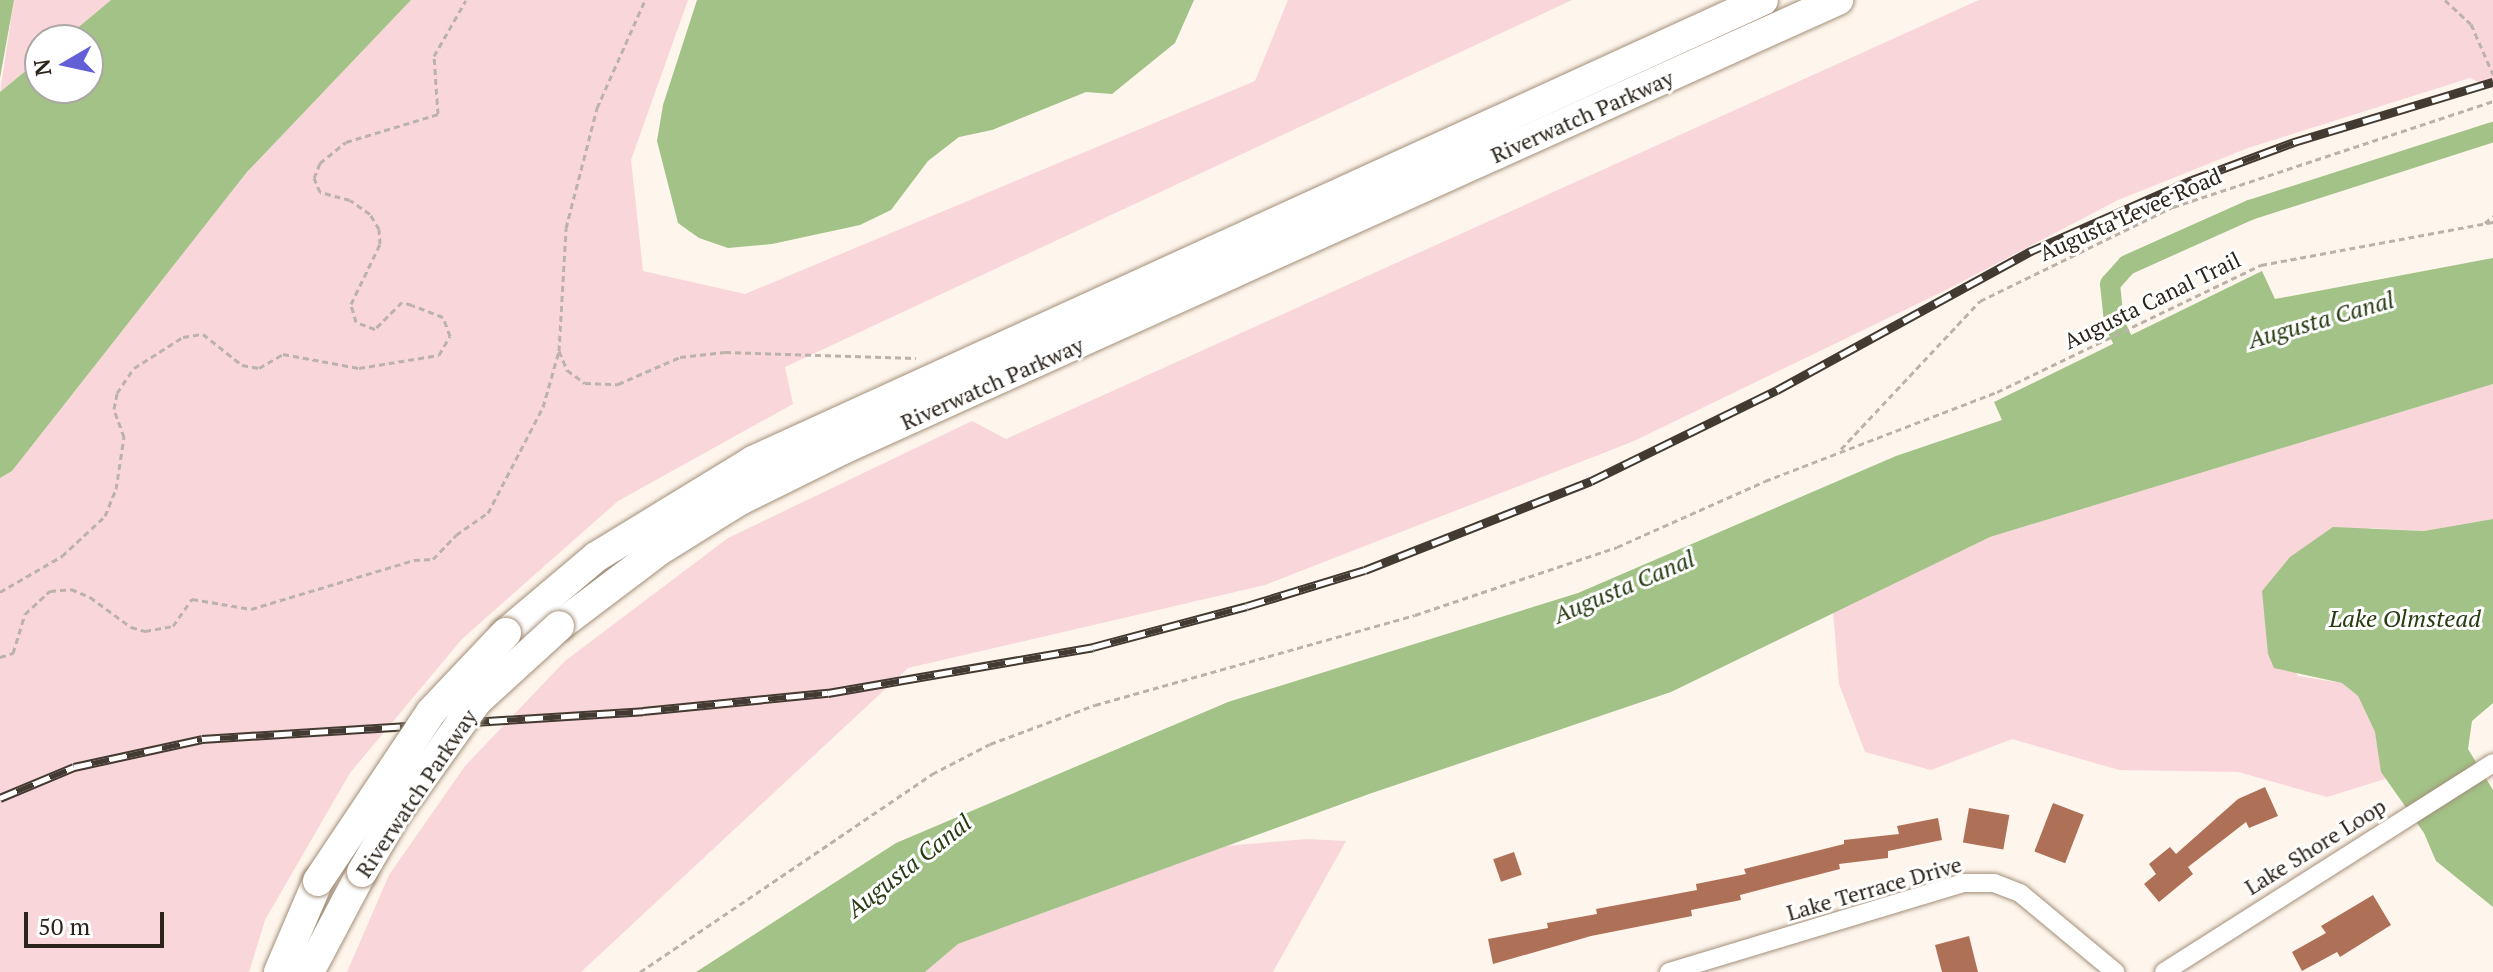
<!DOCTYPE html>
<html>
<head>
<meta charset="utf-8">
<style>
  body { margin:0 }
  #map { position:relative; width:2493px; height:972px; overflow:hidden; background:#fef5ec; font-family:"PT Serif",serif }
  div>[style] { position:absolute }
  .green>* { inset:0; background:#f9d6da }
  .water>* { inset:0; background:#a2c287 }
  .canal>* { height:20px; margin:-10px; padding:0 10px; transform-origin:10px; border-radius:10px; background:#a2c287 }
  .building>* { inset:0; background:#af7058; transform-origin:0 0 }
  .path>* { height:3px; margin-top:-1.5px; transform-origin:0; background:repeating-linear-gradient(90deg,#bbb2a9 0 6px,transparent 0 10px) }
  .roads { filter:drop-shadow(0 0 2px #a38f79) drop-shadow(0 0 2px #a38f79) }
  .minor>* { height:18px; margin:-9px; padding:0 9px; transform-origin:9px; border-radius:9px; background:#fff }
  .primary>* { height:30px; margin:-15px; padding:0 15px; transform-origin:15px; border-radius:15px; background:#fff }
  .rail>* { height:9px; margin-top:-4.5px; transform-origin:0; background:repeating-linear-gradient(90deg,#fff 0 18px,#433b32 0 36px); box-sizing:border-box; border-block:2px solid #433b32 }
  .bridges { filter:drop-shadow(0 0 2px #a38f79) drop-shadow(0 0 2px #a38f79) }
  .primary-bridge>* { height:30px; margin:-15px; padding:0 15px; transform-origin:15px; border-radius:15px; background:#fff }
  span { translate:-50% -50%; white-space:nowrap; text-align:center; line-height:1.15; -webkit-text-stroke:6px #fff; paint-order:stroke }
  .street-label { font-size:22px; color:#2c241b }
  .water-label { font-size:24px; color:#273c12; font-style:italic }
  .north { position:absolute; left:24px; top:24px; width:80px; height:80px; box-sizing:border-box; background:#fff; border:2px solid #aba7a4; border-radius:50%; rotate:261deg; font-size:22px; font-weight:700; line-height:32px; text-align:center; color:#2c241b }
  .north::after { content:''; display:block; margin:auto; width:28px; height:36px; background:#625fd7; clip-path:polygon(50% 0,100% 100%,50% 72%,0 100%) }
  .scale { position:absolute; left:24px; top:912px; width:140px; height:36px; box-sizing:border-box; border:4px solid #2c241b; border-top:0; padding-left:10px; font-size:24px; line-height:28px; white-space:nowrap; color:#2c241b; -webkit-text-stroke:6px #fff; paint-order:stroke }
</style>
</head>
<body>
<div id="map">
  <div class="green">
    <i style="clip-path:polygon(14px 0,111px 0,63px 40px,40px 40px,40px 59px,0 92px)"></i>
    <i style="clip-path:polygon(411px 0,688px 0,631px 160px,643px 271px,745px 294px,1255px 81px,1288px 0,1572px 0,785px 367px,793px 404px,618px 501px,462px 639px,350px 773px,265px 920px,249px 972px,0 972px,0 478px,12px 471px,247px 172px)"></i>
    <i style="clip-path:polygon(1979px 0,2493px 0,2493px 89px,2470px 78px,2248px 148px,2118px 200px,1946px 290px,1634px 441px,1265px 585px,908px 668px,581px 972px,347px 972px,389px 875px,465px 766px,565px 661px,728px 538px,972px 421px,1006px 439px)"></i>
    <i style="clip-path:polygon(2493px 384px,2493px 519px,2424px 531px,2370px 528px,2262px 591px,2267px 622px,2298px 676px,2342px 683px,2358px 696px,2375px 732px,2385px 779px,2327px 797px,2238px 772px,2119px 770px,2012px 739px,1931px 770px,1865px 752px,1839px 684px,1833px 611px,1990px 537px)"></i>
    <i style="clip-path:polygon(1306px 839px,1346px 841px,1273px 972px,925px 972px,958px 944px,1226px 846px)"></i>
  </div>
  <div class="water">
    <i style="clip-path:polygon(0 0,14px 0,0 78px)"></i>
    <i style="clip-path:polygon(111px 0,411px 0,247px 172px,12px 471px,0 478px,0 92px,40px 59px,40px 88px,88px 88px,88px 40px,63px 40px)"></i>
    <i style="clip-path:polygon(697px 0,1194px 0,1175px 43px,1112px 94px,1086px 92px,992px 130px,959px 137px,928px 161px,891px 210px,860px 225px,772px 244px,728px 248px,699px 238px,678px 223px,657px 141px,663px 105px)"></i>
    <i style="clip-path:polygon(2493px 258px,2493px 384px,1990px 537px,1671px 692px,1369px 794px,958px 944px,925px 972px,696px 972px,896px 843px,1228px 702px,1578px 593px,1896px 456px,2002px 420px,1994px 402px,2262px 271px,2275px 299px)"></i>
    <i style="clip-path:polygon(2493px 519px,2493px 703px,2472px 721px,2468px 749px,2493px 790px,2493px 907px,2436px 861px,2424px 833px,2381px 772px,2375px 732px,2358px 696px,2342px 683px,2274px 668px,2268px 654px,2262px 591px,2290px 557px,2333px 527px,2424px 531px)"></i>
  </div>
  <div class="canal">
    <i style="left:2134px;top:364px;width:47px;rotate:-115.5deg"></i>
    <i style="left:2114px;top:322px;width:38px;rotate:-96deg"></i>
    <i style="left:2110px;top:284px;width:25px;rotate:-48deg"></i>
    <i style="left:2127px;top:265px;width:135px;rotate:-24.1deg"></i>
    <i style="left:2250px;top:210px;width:255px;rotate:-17.8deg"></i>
  </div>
  <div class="building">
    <i style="clip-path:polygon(2265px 787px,2278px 816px,2249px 828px,2246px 822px,2188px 867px,2193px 874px,2159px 902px,2144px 884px,2156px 874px,2149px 864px,2170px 847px,2176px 854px,2238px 799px)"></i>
    <i style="left:2053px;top:803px;width:33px;height:52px;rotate:21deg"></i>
    <i style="left:1969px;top:808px;width:41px;height:35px;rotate:10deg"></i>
    <i style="clip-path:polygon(1938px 818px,1942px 840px,1888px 851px,1888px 858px,1839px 864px,1840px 869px,1740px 895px,1741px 900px,1691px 910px,1692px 916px,1591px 936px,1493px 964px,1488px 939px,1548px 928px,1547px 923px,1597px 914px,1596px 909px,1697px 890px,1696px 884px,1746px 874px,1744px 869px,1844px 844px,1844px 840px,1899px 834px,1897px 826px)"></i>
    <i style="left:1514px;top:852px;width:24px;height:22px;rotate:71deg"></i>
    <i style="clip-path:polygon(2373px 895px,2391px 925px,2340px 957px,2337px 952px,2302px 971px,2292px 952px,2326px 933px,2321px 926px)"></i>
    <i style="clip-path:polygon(1969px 936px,1978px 972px,1942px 972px,1935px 945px)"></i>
  </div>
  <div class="path">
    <i style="left:2445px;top:0;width:35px;rotate:43deg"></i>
    <i style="left:2471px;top:24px;width:55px;rotate:66.3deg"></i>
    <i style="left:2485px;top:223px;width:11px;rotate:-41deg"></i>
    <i style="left:559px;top:351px;width:21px;rotate:67deg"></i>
    <i style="left:567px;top:370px;width:22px;rotate:36deg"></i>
    <i style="left:585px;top:383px;width:33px;rotate:2deg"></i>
    <i style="left:618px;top:384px;width:68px;rotate:-23.5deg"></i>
    <i style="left:680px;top:357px;width:45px;rotate:-6.3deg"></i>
    <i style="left:725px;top:352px;width:191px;rotate:1.8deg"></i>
    <i style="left:1841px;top:449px;width:203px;rotate:-46.8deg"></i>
    <i style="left:1980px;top:301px;width:215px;rotate:-26deg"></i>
    <i style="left:2173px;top:207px;width:337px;rotate:-18.3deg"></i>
    <i style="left:0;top:592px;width:72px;rotate:-30.1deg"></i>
    <i style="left:62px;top:556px;width:59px;rotate:-42.9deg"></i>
    <i style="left:105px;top:516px;width:29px;rotate:-68deg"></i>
    <i style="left:116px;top:489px;width:53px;rotate:-81.3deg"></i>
    <i style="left:124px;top:437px;width:30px;rotate:-110deg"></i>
    <i style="left:114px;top:409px;width:16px;rotate:-79deg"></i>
    <i style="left:117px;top:393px;width:30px;rotate:-56deg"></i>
    <i style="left:134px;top:368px;width:58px;rotate:-32.3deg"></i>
    <i style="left:183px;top:337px;width:20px;rotate:-9deg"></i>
    <i style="left:203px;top:334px;width:50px;rotate:38.5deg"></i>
    <i style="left:242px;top:365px;width:17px;rotate:10deg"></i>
    <i style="left:259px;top:368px;width:28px;rotate:-30deg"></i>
    <i style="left:283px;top:354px;width:77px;rotate:10.4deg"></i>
    <i style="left:359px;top:368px;width:81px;rotate:-9.2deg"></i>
    <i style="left:439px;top:355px;width:22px;rotate:-60deg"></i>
    <i style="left:450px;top:336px;width:20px;rotate:-110deg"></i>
    <i style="left:443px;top:317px;width:33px;rotate:-159deg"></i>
    <i style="left:412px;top:305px;width:10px;rotate:-163deg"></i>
    <i style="left:402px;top:302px;width:38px;rotate:135deg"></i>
    <i style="left:375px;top:329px;width:20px;rotate:-160deg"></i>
    <i style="left:356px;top:322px;width:19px;rotate:-106deg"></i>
    <i style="left:351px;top:304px;width:67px;rotate:-64.2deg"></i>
    <i style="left:380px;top:244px;width:15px;rotate:-94deg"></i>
    <i style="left:379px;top:229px;width:17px;rotate:-121deg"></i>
    <i style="left:370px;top:214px;width:24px;rotate:-145deg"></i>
    <i style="left:350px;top:200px;width:31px;rotate:-165deg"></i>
    <i style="left:320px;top:192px;width:15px;rotate:-113deg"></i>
    <i style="left:314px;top:178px;width:16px;rotate:-68deg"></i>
    <i style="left:320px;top:163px;width:33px;rotate:-39deg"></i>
    <i style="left:346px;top:142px;width:96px;rotate:-16.9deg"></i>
    <i style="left:438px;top:114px;width:58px;rotate:-93.9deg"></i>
    <i style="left:434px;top:56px;width:64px;rotate:-60.3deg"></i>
    <i style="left:0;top:657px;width:14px;rotate:-17deg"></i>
    <i style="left:13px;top:653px;width:41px;rotate:-72.9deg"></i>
    <i style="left:25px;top:614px;width:34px;rotate:-43deg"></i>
    <i style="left:50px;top:591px;width:21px;rotate:-5deg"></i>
    <i style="left:71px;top:589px;width:21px;rotate:23deg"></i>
    <i style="left:90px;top:597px;width:51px;rotate:36.2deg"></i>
    <i style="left:131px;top:627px;width:15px;rotate:16deg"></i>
    <i style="left:145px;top:631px;width:28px;rotate:-10deg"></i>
    <i style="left:173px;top:626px;width:33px;rotate:-55deg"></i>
    <i style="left:192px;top:599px;width:60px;rotate:9.6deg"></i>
    <i style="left:251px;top:609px;width:170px;rotate:-16.7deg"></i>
    <i style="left:414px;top:560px;width:19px;rotate:-3deg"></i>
    <i style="left:433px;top:559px;width:33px;rotate:-46deg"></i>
    <i style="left:456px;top:535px;width:39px;rotate:-35deg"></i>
    <i style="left:488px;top:513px;width:119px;rotate:-62.6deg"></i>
    <i style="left:543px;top:407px;width:58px;rotate:-74.1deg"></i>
    <i style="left:559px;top:351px;width:123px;rotate:-86.7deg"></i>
    <i style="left:566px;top:228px;width:124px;rotate:-75.5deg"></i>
    <i style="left:597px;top:108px;width:118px;rotate:-66deg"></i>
    <i style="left:640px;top:972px;width:353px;rotate:-34.1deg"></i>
    <i style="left:932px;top:774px;width:65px;rotate:-27.3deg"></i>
    <i style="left:990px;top:744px;width:112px;rotate:-20.4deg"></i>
    <i style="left:1095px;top:705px;width:332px;rotate:-15.7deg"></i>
    <i style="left:1415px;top:615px;width:213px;rotate:-18.6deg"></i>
    <i style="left:1617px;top:547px;width:162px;rotate:-24deg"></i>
    <i style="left:1765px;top:481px;width:248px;rotate:-21deg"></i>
    <i style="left:1997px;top:392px;width:293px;rotate:-25.7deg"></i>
    <i style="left:2261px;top:265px;width:236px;rotate:-10.5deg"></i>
  </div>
  <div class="roads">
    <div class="minor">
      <i style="left:1669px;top:972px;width:308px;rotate:-16.8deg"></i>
      <i style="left:1964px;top:883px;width:30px"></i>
      <i style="left:1994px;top:883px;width:28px;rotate:21deg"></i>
      <i style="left:2020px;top:893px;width:124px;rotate:39.7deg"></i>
      <i style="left:2164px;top:972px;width:390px;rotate:-32.4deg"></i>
    </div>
    <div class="primary">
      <i style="left:559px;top:626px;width:124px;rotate:-37.1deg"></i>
      <i style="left:658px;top:551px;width:97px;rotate:-31.9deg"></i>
      <i style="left:740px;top:500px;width:115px;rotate:-26.3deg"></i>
      <i style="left:843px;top:449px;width:1092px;rotate:-24.29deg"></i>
      <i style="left:506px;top:633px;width:118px;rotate:-40.2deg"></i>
      <i style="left:596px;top:557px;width:184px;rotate:-31.4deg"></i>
      <i style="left:753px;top:461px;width:1110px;rotate:-24.53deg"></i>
      <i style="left:279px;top:972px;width:99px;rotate:-66.8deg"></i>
      <i style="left:309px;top:972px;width:113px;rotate:-62.1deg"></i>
    </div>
  </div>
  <div class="rail">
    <i style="left:0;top:798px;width:80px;rotate:-22.7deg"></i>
    <i style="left:74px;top:767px;width:131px;rotate:-12.3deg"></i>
    <i style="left:202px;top:739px;width:442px;rotate:-3.6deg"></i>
    <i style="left:643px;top:711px;width:186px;rotate:-5.6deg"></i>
    <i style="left:828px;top:693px;width:269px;rotate:-9.8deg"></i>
    <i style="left:1093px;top:647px;width:159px;rotate:-14.9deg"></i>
    <i style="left:1247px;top:606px;width:123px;rotate:-17deg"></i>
    <i style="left:1365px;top:570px;width:243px;rotate:-21.5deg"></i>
    <i style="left:1591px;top:481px;width:207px;rotate:-26.1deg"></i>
    <i style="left:1777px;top:390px;width:290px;rotate:-28.7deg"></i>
    <i style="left:2031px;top:251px;width:176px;rotate:-23.8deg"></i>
    <i style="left:2192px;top:180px;width:109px;rotate:-20.4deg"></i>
    <i style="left:2294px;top:142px;width:208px;rotate:-16.8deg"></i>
  </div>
  <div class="bridges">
    <div class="primary-bridge">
      <i style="left:362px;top:872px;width:67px;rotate:-59.6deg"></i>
      <i style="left:396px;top:814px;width:139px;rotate:-54.4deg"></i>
      <i style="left:477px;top:701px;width:111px;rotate:-42.4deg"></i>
      <i style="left:318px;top:881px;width:203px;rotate:-56.2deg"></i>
      <i style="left:431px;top:712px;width:109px;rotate:-46.5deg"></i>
    </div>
  </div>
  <div class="street-label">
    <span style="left:1582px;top:116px;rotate:-24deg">Riverwatch Parkway</span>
    <span style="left:2130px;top:214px;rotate:-24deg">Augusta Levee Road</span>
    <span style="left:2152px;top:300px;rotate:-26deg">Augusta Canal Trail</span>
    <span style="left:992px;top:383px;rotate:-24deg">Riverwatch Parkway</span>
    <span style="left:416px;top:793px;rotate:-56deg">Riverwatch Parkway</span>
    <span style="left:2315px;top:846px;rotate:-32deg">Lake Shore Loop</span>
    <span style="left:1874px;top:888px;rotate:-16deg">Lake Terrace Drive</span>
  </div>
  <div class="water-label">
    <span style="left:2321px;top:320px;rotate:-16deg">Augusta Canal</span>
    <span style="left:1624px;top:587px;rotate:-23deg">Augusta Canal</span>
    <span style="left:2405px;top:619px">Lake Olmstead</span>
    <span style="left:909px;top:866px;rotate:-38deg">Augusta Canal</span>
  </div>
  <div class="north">N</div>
  <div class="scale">50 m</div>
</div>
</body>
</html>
